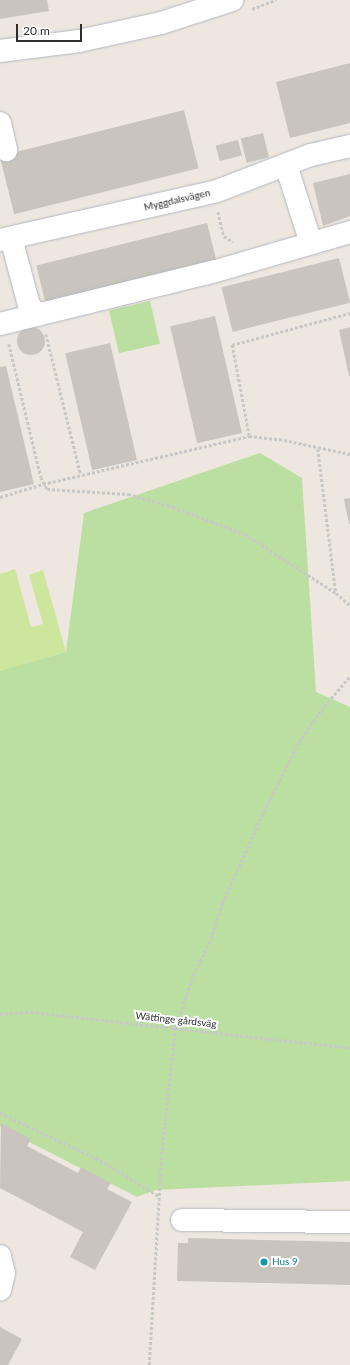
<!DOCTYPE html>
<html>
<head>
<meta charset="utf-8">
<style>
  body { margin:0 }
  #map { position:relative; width:350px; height:1365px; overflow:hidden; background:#ede7e0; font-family:Lato,sans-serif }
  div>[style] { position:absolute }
  .green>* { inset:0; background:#bbdfa1; transform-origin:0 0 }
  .pitch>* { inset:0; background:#cde69e }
  .building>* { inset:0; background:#c9c5be; transform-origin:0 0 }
  .round { border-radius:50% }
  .path>* { height:2.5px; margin-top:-1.25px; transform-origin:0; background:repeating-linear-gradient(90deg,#c8c8c8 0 3px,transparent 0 5px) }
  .roads { filter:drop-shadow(0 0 1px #b3b7bf) drop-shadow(0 0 1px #b3b7bf) }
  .minor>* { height:22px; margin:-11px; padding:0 11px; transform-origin:11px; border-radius:11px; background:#fff }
  .dots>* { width:11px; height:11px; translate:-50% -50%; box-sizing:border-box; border:2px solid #fff; border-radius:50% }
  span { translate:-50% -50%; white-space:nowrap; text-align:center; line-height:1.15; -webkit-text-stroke:4px #fff; paint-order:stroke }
  .street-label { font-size:10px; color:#2d2d2d }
  .culture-label { font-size:10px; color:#0d838f }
  .left { translate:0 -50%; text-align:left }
  .scale { position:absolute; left:16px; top:24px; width:66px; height:18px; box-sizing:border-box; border:2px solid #2d2d2d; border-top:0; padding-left:5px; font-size:12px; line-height:14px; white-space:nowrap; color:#2d2d2d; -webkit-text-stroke:3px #fff; paint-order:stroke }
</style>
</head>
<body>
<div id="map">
  <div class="green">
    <i style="left:150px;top:301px;width:44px;height:42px;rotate:77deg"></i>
    <i style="clip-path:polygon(260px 453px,302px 478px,316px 692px,350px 707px,350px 1181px,156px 1190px,137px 1197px,0 1127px,0 670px,66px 652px,84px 513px)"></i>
  </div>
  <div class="pitch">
    <i style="clip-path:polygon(15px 569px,31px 627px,43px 624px,29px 575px,43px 570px,66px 652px,0 671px,0 574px)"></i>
  </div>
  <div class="building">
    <i style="clip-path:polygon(0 0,47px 0,49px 11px,0 19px)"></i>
    <i style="clip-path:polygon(350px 63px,350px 123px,290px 138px,276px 82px)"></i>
    <i style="left:184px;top:110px;width:60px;height:190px;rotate:76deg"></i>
    <i style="left:263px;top:133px;width:25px;height:23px;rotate:76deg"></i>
    <i style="left:238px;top:140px;width:16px;height:23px;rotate:76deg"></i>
    <i style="clip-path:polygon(350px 174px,350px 216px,323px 226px,313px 183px)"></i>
    <i style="left:207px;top:223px;width:44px;height:176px;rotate:76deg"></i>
    <i style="left:339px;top:258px;width:46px;height:121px;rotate:76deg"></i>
    <i style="left:215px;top:316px;width:120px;height:46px;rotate:77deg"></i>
    <i style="clip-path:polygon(350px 327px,350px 376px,349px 376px,339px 330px)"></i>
    <i class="round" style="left:17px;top:327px;width:28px;height:28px"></i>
    <i style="left:110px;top:343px;width:120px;height:46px;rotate:77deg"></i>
    <i style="clip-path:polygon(6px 366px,34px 484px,0 492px,0 367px)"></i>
    <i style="clip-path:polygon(350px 498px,350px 524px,349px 524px,344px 499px)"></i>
    <i style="clip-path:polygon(1px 1123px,31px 1139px,27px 1146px,78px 1173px,81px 1167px,111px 1183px,107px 1189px,132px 1202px,95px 1270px,70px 1257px,83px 1232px,0 1188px)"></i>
    <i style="clip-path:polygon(188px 1238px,350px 1242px,350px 1285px,177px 1281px,178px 1243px,188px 1243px)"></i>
    <i style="clip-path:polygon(0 1327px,22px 1339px,8px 1365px,0 1365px)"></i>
  </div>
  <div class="path">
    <i style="left:252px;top:9px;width:26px;rotate:-21deg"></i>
    <i style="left:218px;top:212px;width:25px;rotate:76deg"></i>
    <i style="left:224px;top:236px;width:11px;rotate:34deg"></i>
    <i style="left:46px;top:334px;width:145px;rotate:76.1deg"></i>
    <i style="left:9px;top:344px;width:137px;rotate:76.5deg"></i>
    <i style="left:41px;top:477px;width:13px;rotate:63deg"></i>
    <i style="left:47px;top:489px;width:81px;rotate:3.5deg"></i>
    <i style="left:128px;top:494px;width:47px;rotate:16.1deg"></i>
    <i style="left:173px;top:507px;width:77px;rotate:20.6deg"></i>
    <i style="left:245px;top:534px;width:108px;rotate:33deg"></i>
    <i style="left:249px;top:436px;width:93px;rotate:-100.6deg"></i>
    <i style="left:232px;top:345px;width:122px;rotate:-15.2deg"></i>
    <i style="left:318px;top:449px;width:145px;rotate:82.9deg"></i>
    <i style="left:336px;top:593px;width:18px;rotate:41deg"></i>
    <i style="left:0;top:497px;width:45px;rotate:-16.8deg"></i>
    <i style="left:43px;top:484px;width:212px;rotate:-13.1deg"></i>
    <i style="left:249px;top:436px;width:30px;rotate:6deg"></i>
    <i style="left:279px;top:439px;width:73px;rotate:11.9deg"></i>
    <i style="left:0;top:1014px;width:31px;rotate:-4deg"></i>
    <i style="left:31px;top:1012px;width:321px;rotate:6.4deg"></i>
    <i style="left:0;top:1113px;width:110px;rotate:25.2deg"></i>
    <i style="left:100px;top:1160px;width:69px;rotate:31.4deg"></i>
    <i style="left:149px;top:1365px;width:205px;rotate:-86.6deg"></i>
    <i style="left:161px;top:1160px;width:133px;rotate:-83.9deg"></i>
    <i style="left:175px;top:1028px;width:56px;rotate:-71.2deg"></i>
    <i style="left:193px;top:975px;width:35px;rotate:-63deg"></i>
    <i style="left:209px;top:944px;width:43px;rotate:-72.4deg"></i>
    <i style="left:222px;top:903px;width:110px;rotate:-65.3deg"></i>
    <i style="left:268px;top:803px;width:68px;rotate:-63.1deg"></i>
    <i style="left:299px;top:742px;width:39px;rotate:-55deg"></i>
    <i style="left:321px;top:710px;width:45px;rotate:-49.5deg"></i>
  </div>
  <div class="roads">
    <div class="minor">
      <i style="left:0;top:51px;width:80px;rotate:-7.2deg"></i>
      <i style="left:79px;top:41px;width:84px;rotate:-12.4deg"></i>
      <i style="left:161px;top:23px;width:75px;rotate:-17.9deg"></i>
      <i style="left:0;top:123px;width:28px;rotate:77deg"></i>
      <i style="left:286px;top:165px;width:82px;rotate:72.2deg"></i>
      <i style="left:11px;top:238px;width:69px;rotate:75deg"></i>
      <i style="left:29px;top:305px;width:13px;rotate:51deg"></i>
      <i style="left:0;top:240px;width:222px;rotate:-12.7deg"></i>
      <i style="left:217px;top:191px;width:101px;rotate:-21deg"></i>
      <i style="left:311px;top:155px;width:40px;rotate:-13deg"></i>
      <i style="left:0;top:324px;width:222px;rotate:-13.8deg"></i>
      <i style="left:216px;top:271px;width:140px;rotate:-16.2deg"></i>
      <i style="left:182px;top:1220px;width:168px;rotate:0.7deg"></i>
      <i style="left:0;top:1256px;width:17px;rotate:77deg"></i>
      <i style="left:4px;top:1273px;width:17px;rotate:103deg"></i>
    </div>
  </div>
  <div class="dots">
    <i style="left:264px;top:1262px;background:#0f9aa8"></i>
  </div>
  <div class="street-label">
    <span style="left:177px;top:200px;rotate:-13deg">Myggdalsvägen</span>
    <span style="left:176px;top:1020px;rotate:6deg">Wättinge gårdsväg</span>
  </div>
  <div class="culture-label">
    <span class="left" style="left:272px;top:1262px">Hus 9</span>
  </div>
  <div class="scale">20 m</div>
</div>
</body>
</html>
